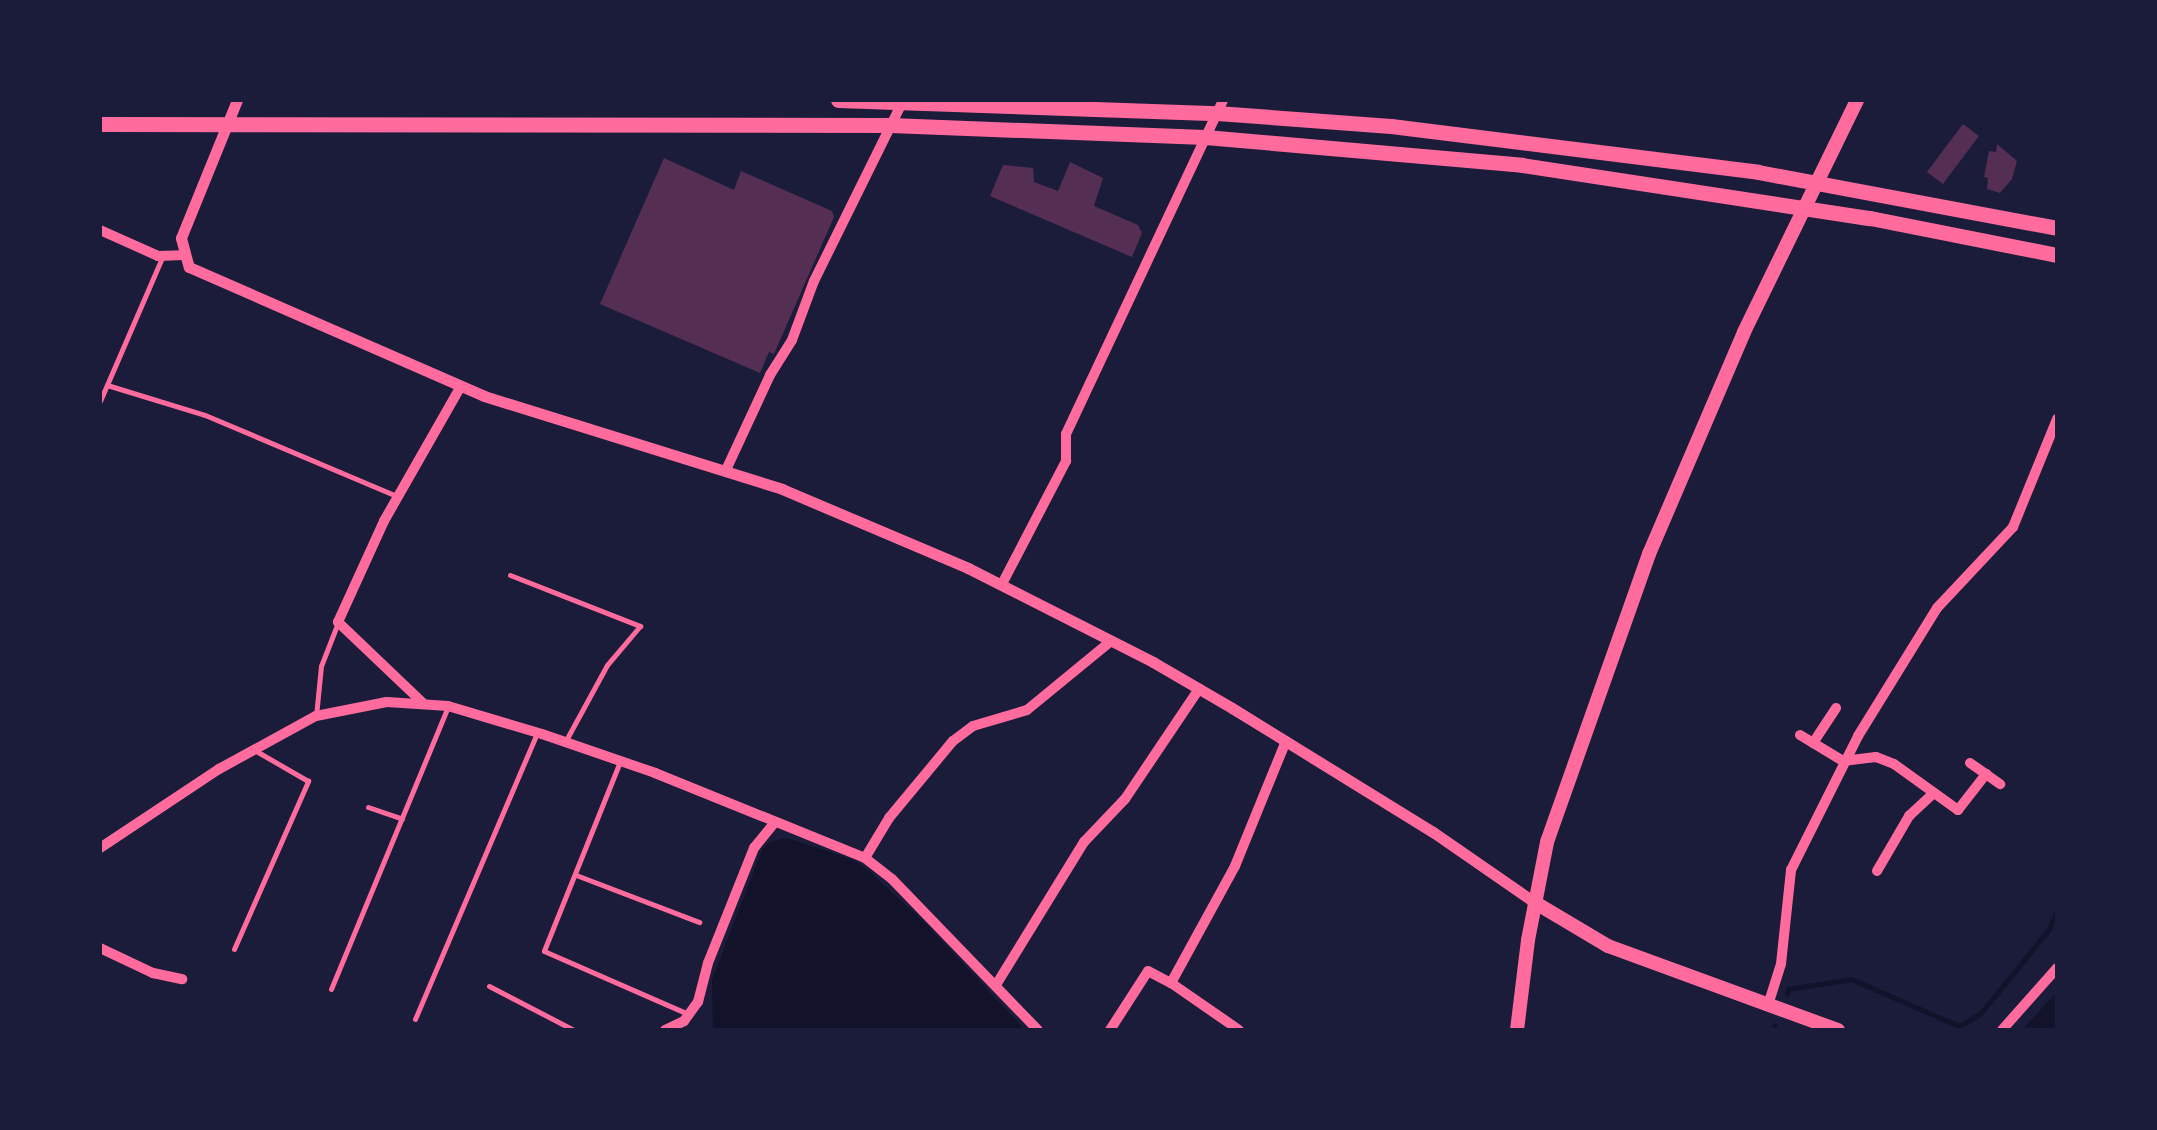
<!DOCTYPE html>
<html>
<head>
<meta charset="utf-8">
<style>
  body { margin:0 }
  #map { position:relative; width:2157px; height:1130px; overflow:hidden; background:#1b1b3a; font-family:"DejaVu Sans",sans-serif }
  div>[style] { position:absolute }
  .water>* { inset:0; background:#12122b }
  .stream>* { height:5px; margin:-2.5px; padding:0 2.5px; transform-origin:2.5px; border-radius:2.5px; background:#12122b }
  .building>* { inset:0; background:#542f53; transform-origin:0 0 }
  .service>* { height:5px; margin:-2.5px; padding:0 2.5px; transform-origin:2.5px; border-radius:2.5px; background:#ff6b9d }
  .minor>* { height:10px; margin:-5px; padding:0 5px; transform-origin:5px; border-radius:5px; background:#ff6b9d }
  .tertiary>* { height:11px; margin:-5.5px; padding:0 5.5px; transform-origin:5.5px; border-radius:5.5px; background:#ff6b9d }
  .secondary>* { height:14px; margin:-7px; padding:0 7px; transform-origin:7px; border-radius:7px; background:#ff6b9d }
  .trunk>* { height:15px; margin:-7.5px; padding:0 7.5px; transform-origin:7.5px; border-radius:7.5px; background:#ff6b9d }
  span { translate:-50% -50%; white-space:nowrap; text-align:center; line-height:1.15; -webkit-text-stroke:8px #1b1b3a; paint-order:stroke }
  .frame { position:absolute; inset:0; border:102px solid #1b1b3a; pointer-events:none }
</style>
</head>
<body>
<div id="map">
  <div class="water">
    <i style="clip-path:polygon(787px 838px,854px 860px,871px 873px,924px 922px,1025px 1030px,713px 1030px,712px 980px,762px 850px,769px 842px)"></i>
    <i style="clip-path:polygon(2057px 992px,2057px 1030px,2022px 1030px)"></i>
  </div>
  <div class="stream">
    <i style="left:1787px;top:994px;width:5px;rotate:-79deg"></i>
    <i style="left:1788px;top:989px;width:64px;rotate:-9deg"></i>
    <i style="left:1851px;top:979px;width:118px;rotate:23.5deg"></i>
    <i style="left:1959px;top:1026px;width:24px;rotate:-30deg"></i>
    <i style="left:1980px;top:1014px;width:109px;rotate:-50.9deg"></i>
    <i style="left:2049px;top:929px;width:20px;rotate:-66deg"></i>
    <i style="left:1774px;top:1030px;width:5px;rotate:-79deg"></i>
  </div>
  <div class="building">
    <i style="left:1963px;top:124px;width:20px;height:60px;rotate:37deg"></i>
    <i style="clip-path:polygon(1997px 144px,2017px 161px,2012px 179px,2000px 193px,1987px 189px,1988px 178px,1984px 177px,1989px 151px,1996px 152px)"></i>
    <i style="clip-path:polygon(664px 158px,734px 190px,741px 171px,832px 211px,834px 217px,774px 354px,769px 352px,760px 373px,600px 304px)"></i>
    <i style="clip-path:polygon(1070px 162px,1103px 178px,1094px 206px,1138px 225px,1142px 233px,1132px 257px,990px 196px,1003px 165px,1033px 168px,1034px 182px,1058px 191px)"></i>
  </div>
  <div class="service">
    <i style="left:107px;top:385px;width:102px;rotate:17deg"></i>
    <i style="left:205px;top:415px;width:208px;rotate:22.9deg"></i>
    <i style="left:100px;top:401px;width:156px;rotate:-66.6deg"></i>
    <i style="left:510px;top:575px;width:140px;rotate:21.4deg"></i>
    <i style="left:640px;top:626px;width:51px;rotate:130.2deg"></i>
    <i style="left:607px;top:665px;width:88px;rotate:118.6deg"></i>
    <i style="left:316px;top:716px;width:50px;rotate:-84.3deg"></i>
    <i style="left:321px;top:666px;width:44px;rotate:-68.7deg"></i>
    <i style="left:619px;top:764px;width:201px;rotate:111.9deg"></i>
    <i style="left:544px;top:951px;width:157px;rotate:23.6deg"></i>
    <i style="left:368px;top:807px;width:36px;rotate:19deg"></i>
    <i style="left:576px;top:875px;width:132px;rotate:20.9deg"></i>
    <i style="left:234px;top:949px;width:184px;rotate:-66.2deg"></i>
    <i style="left:308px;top:781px;width:60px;rotate:-150deg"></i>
    <i style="left:489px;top:986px;width:96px;rotate:27.4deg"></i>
    <i style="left:331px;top:989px;width:303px;rotate:-67.5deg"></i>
    <i style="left:415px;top:1019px;width:311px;rotate:-66.9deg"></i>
  </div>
  <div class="minor">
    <i style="left:100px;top:230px;width:64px;rotate:24.1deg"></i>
    <i style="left:158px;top:256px;width:25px;rotate:-2deg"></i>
    <i style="left:726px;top:470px;width:105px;rotate:-65.1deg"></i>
    <i style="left:770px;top:375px;width:41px;rotate:-57.8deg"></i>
    <i style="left:792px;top:340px;width:63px;rotate:-69.6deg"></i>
    <i style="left:814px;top:281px;width:201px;rotate:-63.7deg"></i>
    <i style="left:1002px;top:584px;width:139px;rotate:-62.5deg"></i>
    <i style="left:1066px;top:461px;width:27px;rotate:-90deg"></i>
    <i style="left:1066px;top:434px;width:369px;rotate:-64.8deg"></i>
    <i style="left:424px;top:704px;width:119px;rotate:-136.4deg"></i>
    <i style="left:338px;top:622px;width:111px;rotate:-65.5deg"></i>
    <i style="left:384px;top:521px;width:155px;rotate:-60.3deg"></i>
    <i style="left:1800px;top:735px;width:50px;rotate:31.2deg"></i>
    <i style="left:1843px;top:761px;width:33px;rotate:-7deg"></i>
    <i style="left:1876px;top:757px;width:19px;rotate:21deg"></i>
    <i style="left:1894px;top:764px;width:79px;rotate:35.7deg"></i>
    <i style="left:1958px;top:810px;width:46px;rotate:-52.1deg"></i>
    <i style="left:1813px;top:743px;width:42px;rotate:-56.7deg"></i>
    <i style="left:1970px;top:763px;width:37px;rotate:35deg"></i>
    <i style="left:100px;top:848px;width:143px;rotate:-33.6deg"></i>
    <i style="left:219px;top:769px;width:111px;rotate:-28.7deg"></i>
    <i style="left:316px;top:716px;width:72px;rotate:-11.2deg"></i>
    <i style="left:387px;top:702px;width:61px;rotate:3.8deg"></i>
    <i style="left:448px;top:706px;width:98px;rotate:16.6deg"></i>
    <i style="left:542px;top:734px;width:120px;rotate:19deg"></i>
    <i style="left:655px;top:773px;width:227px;rotate:22deg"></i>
    <i style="left:865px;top:858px;width:47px;rotate:-59deg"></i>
    <i style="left:889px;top:818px;width:100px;rotate:-50.3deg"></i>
    <i style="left:953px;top:741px;width:25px;rotate:-37deg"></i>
    <i style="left:973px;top:726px;width:56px;rotate:-16.5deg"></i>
    <i style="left:1027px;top:710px;width:109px;rotate:-39.4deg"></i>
    <i style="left:865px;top:858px;width:34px;rotate:38deg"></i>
    <i style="left:892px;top:879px;width:210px;rotate:46deg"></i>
    <i style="left:1877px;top:871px;width:64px;rotate:-59.8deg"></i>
    <i style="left:1909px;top:816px;width:34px;rotate:-43deg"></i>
    <i style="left:100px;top:948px;width:59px;rotate:25.3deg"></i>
    <i style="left:153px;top:973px;width:30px;rotate:12deg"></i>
    <i style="left:996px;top:985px;width:168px;rotate:-58.4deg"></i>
    <i style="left:1084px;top:842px;width:59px;rotate:-46.4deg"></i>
    <i style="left:1125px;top:799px;width:133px;rotate:-56.1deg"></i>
    <i style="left:1768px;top:1005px;width:43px;rotate:-72.4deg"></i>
    <i style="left:1781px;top:964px;width:95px;rotate:-83.9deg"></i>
    <i style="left:1791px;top:870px;width:150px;rotate:-63.4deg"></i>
    <i style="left:1858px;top:736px;width:150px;rotate:-58.3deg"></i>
    <i style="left:1937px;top:608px;width:111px;rotate:-46.8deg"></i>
    <i style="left:2013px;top:527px;width:117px;rotate:-67.8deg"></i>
    <i style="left:665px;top:1030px;width:21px;rotate:-25deg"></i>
    <i style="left:684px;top:1021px;width:24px;rotate:-54deg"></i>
    <i style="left:698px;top:1002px;width:40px;rotate:-75.6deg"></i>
    <i style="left:708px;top:963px;width:124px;rotate:-68.2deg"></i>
    <i style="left:754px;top:848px;width:33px;rotate:-51deg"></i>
    <i style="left:1110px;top:1030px;width:70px;rotate:-57.2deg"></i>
    <i style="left:1148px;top:971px;width:26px;rotate:28deg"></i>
    <i style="left:1239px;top:1030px;width:83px;rotate:-145.3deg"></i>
    <i style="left:1171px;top:983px;width:133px;rotate:-61.3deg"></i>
    <i style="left:1235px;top:866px;width:135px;rotate:-67.8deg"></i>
    <i style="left:2002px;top:1030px;width:83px;rotate:-48.4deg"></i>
  </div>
  <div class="tertiary">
    <i style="left:237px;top:100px;width:149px;rotate:112.1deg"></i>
    <i style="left:181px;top:238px;width:30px;rotate:75deg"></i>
    <i style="left:189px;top:267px;width:322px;rotate:23.6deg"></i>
    <i style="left:484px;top:396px;width:312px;rotate:17.3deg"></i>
    <i style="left:782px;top:489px;width:202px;rotate:23deg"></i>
    <i style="left:968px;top:568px;width:208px;rotate:26.9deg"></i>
    <i style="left:1153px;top:662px;width:91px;rotate:30.2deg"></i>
    <i style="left:1232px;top:708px;width:236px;rotate:31.7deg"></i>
    <i style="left:1433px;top:832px;width:123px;rotate:34.7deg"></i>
  </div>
  <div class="secondary">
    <i style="left:1534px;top:902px;width:86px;rotate:30.7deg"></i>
    <i style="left:1608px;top:946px;width:245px;rotate:20.1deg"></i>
    <i style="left:1517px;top:1030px;width:91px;rotate:-83deg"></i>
    <i style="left:1528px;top:940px;width:100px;rotate:-79deg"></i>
    <i style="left:1547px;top:842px;width:306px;rotate:-70.5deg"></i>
    <i style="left:1649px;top:554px;width:241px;rotate:-66.8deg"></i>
    <i style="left:1744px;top:332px;width:258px;rotate:-64deg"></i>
  </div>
  <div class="trunk">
    <i style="left:838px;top:100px;width:379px;rotate:2deg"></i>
    <i style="left:1217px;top:113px;width:174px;rotate:4.3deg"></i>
    <i style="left:1391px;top:126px;width:370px;rotate:7.1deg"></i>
    <i style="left:1758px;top:172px;width:304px;rotate:10.6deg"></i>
    <i style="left:100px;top:124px;width:790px;rotate:0.07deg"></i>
    <i style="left:890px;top:125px;width:315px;rotate:2.2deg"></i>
    <i style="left:1205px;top:137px;width:318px;rotate:5deg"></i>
    <i style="left:1522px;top:165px;width:352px;rotate:8.7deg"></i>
    <i style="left:1870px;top:218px;width:191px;rotate:11.2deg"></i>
  </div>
  <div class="frame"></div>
</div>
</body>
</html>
